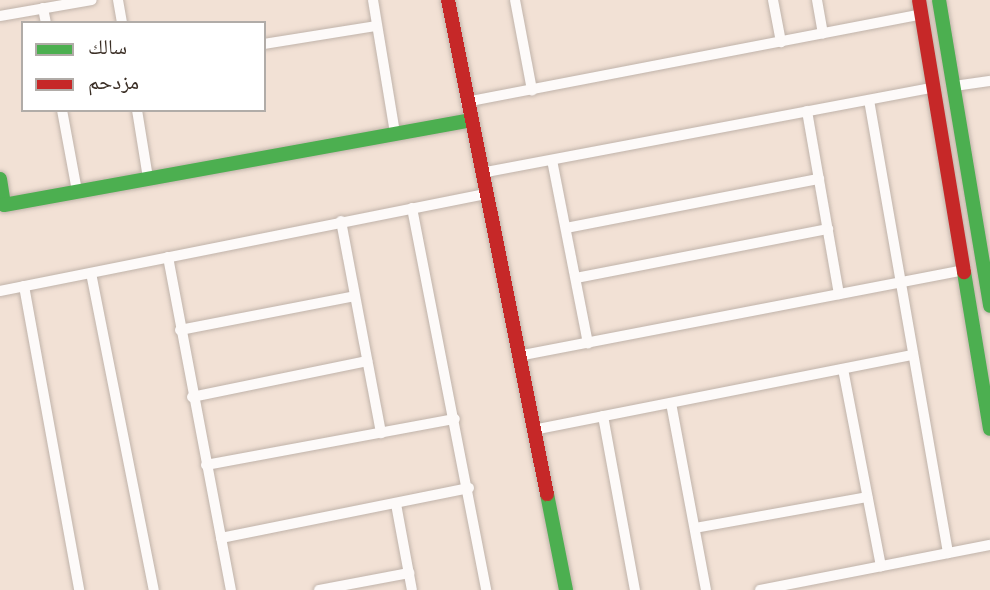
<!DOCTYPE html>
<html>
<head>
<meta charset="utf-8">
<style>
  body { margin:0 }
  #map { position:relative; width:990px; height:590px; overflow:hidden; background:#f2e1d5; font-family:Jost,"Noto Naskh Arabic",sans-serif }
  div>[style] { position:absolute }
  .roads { filter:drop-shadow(0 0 2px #c0b3aa) drop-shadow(0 0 2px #c0b3aa) }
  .street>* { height:10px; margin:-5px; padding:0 5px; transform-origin:5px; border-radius:5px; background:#fdfaf9 }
  .fast>* { height:14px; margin:-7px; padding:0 7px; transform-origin:7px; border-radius:7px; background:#4caf50 }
  .jam>* { height:14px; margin:-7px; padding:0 7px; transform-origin:7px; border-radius:7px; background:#c62828 }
  span { translate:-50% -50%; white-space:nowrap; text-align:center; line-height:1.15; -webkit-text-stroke:7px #fff; paint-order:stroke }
  .legend { position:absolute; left:21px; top:21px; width:245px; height:91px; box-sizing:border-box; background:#fff; border:2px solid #b1aca8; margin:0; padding:9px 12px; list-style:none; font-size:21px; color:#3b2f26 }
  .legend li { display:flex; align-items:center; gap:14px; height:35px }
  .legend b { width:35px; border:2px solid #b1aca8 }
</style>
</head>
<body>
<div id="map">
  <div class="roads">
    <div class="street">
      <i style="left:118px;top:0;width:23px;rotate:80deg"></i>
      <i style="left:373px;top:0;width:135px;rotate:80.6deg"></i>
      <i style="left:515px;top:0;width:92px;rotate:79.3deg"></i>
      <i style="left:773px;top:0;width:43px;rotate:79.2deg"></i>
      <i style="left:817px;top:0;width:34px;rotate:80deg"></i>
      <i style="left:43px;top:8px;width:15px;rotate:79deg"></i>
      <i style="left:0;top:16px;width:93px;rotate:-9.9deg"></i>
      <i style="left:264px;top:44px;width:114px;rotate:-9.1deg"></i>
      <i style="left:954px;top:86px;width:36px;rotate:-8deg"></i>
      <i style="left:869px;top:100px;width:460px;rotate:80.1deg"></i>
      <i style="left:466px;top:102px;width:463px;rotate:-10.9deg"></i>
      <i style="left:62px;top:110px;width:82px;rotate:79.5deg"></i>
      <i style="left:137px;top:110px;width:69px;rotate:80.8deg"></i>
      <i style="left:807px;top:111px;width:186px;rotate:80.1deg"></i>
      <i style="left:552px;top:160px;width:187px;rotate:78.9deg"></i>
      <i style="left:481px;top:173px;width:461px;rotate:-10.7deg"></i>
      <i style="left:412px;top:208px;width:389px;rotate:79deg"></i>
      <i style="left:341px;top:221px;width:216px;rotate:79.3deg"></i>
      <i style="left:566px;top:228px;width:258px;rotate:-11deg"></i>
      <i style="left:168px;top:257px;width:339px;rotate:79.3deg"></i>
      <i style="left:91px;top:273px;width:323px;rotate:78.8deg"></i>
      <i style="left:576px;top:278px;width:257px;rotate:-11deg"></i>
      <i style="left:24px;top:286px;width:309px;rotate:79.7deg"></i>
      <i style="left:0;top:291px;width:495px;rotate:-11.3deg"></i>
      <i style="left:180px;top:330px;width:178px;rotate:-11deg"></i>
      <i style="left:518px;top:356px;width:456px;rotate:-10.9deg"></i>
      <i style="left:843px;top:369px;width:201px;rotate:79.1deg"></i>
      <i style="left:192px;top:397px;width:179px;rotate:-11.6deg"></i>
      <i style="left:671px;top:403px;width:190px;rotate:79.4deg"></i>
      <i style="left:603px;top:416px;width:177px;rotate:79.6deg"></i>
      <i style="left:533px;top:430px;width:387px;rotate:-11.2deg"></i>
      <i style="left:206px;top:465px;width:253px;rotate:-10.5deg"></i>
      <i style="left:396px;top:504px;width:87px;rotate:79.5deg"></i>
      <i style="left:695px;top:528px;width:175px;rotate:-10.2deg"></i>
      <i style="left:221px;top:538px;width:253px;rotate:-11.4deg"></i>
      <i style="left:319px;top:590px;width:92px;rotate:-10.7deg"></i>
      <i style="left:760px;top:590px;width:234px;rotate:-11.1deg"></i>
    </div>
    <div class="fast">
      <i style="left:939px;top:0;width:310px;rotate:80.5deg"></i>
      <i style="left:0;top:179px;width:26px;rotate:81deg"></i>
      <i style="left:4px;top:205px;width:474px;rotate:-10.3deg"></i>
      <i style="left:964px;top:272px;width:159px;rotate:80.6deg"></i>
      <i style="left:547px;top:494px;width:98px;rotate:78.8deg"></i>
    </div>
    <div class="jam">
      <i style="left:448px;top:0;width:504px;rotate:78.67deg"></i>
      <i style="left:919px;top:0;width:276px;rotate:80.6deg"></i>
    </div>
  </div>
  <ul class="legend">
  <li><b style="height:9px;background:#4caf50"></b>سالك</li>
  <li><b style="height:9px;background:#c62828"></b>مزدحم</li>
  </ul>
</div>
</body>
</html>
